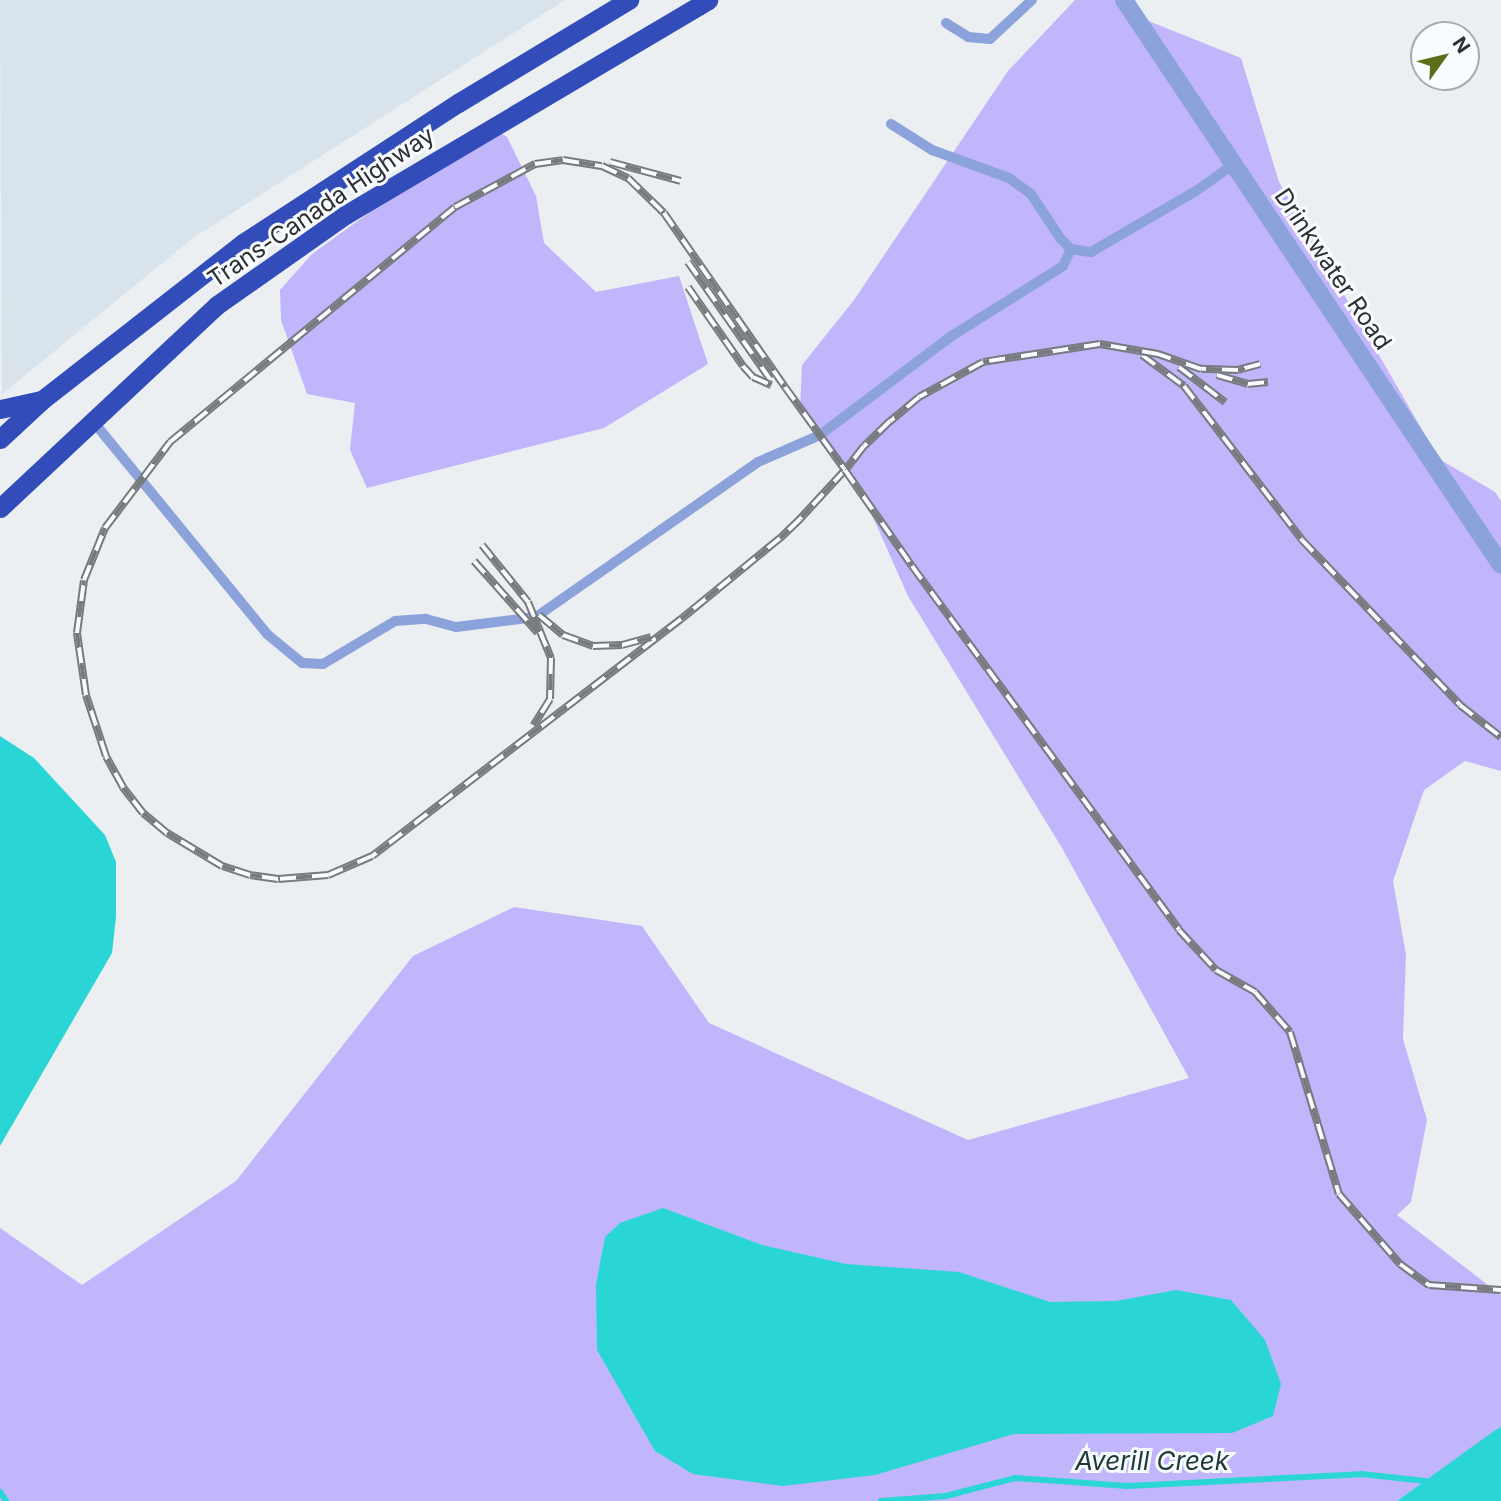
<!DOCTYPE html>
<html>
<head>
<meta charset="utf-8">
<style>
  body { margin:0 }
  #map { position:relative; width:1501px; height:1501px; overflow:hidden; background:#ebeff2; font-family:Inter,sans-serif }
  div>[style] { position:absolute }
  .built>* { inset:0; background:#d9e3eb }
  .green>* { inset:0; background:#c1b5fb }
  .water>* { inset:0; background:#2ad6d5 }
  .stream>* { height:6px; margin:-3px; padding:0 3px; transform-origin:3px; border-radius:3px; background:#2ad6d5 }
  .service>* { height:10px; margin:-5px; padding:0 5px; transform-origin:5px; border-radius:5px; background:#8ca2da }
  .minor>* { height:18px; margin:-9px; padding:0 9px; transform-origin:9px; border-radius:9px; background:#8ca2da }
  .trunk>* { height:19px; margin:-9.5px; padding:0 9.5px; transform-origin:9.5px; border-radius:9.5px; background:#324dba }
  .rail>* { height:8px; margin-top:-4px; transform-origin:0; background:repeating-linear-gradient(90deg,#f9fcff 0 16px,#787b7d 0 32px); box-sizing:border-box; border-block:2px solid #787b7d }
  span { translate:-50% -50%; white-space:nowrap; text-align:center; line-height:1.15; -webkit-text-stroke:6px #f9fcff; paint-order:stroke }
  .street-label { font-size:24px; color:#2d2f30 }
  .water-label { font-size:26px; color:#203a3a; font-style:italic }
  .north { position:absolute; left:1410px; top:21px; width:70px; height:70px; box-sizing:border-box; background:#f9fcff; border:2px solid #a7aaac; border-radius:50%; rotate:56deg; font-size:19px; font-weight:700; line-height:28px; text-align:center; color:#2d2f30 }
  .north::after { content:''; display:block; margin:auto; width:24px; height:32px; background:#5c6e1a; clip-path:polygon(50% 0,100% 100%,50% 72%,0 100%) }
</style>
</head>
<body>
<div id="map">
  <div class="built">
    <i style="clip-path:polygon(0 0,565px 0,193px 238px,2px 394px)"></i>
  </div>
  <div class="green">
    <i style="clip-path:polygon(1075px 0,1119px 0,1141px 18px,1241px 58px,1279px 182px,1439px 459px,1495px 492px,1501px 501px,1501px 771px,1465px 761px,1424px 790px,1393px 881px,1406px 955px,1403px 1039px,1427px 1120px,1411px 1202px,1397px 1215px,1501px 1295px,1501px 1427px,1397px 1501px,0 1501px,0 1228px,82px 1285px,236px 1181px,413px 956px,514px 907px,642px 926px,709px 1023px,968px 1140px,1189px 1078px,1062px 848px,908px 596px,868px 506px,800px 410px,802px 365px,854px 300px,1008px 71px)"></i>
    <i style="clip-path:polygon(489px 126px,507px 137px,536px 196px,544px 243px,596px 292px,679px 276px,708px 364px,604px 428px,367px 488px,350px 450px,355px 403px,307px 394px,281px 320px,280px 290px,312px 254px)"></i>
  </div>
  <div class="water">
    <i style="clip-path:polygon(0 736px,34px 758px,105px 835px,116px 862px,116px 917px,112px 953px,0 1146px)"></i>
    <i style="clip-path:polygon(663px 1208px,762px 1245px,846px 1264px,959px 1272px,1050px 1302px,1116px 1301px,1176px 1290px,1231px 1300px,1265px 1340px,1281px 1384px,1273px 1416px,1232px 1433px,1014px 1434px,875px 1475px,783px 1486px,693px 1474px,655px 1451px,597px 1350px,596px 1285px,605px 1237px,620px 1223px)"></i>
    <i style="clip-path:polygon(1501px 1427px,1501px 1501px,1397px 1501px,1494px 1431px)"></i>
  </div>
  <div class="stream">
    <i style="left:0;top:1492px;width:11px;rotate:56deg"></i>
    <i style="left:881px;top:1501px;width:65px;rotate:-4.4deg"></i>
    <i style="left:946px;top:1496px;width:71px;rotate:-14.6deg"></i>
    <i style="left:1015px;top:1478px;width:113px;rotate:4deg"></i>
    <i style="left:1128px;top:1486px;width:233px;rotate:-2.9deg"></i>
    <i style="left:1361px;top:1474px;width:65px;rotate:6.1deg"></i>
  </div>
  <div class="service">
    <i style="left:946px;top:23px;width:26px;rotate:32deg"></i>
    <i style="left:968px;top:37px;width:22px;rotate:5deg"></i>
    <i style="left:990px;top:39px;width:57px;rotate:-42.9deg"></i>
    <i style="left:891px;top:124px;width:49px;rotate:32.4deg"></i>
    <i style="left:932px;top:150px;width:82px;rotate:20deg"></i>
    <i style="left:1009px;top:178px;width:27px;rotate:36deg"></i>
    <i style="left:1031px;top:194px;width:53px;rotate:56.6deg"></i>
    <i style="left:1060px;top:238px;width:16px;rotate:45deg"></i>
    <i style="left:1071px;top:249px;width:20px;rotate:9deg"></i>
    <i style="left:1091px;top:252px;width:121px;rotate:-30.2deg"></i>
    <i style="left:1196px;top:191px;width:47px;rotate:-35.4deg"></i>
    <i style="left:92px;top:420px;width:276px;rotate:50.7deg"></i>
    <i style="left:267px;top:634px;width:45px;rotate:39.6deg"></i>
    <i style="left:302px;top:663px;width:21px;rotate:3deg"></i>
    <i style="left:323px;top:664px;width:84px;rotate:-30.8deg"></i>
    <i style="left:395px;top:621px;width:31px;rotate:-4deg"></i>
    <i style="left:426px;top:619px;width:31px;rotate:15deg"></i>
    <i style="left:456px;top:627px;width:81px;rotate:-7.1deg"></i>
    <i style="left:536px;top:617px;width:271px;rotate:-34.9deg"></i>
    <i style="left:758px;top:462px;width:68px;rotate:-23.5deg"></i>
    <i style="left:820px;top:435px;width:163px;rotate:-37deg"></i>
    <i style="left:950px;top:337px;width:133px;rotate:-32.1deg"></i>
    <i style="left:1063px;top:266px;width:19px;rotate:-65deg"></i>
  </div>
  <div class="minor">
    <i style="left:1124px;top:0;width:679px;rotate:56.29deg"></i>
  </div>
  <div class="trunk">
    <i style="left:0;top:409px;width:42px;rotate:-12.4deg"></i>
    <i style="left:0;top:439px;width:57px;rotate:-42.9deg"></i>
    <i style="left:42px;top:400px;width:255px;rotate:-38deg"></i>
    <i style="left:243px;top:243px;width:257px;rotate:-33.1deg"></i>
    <i style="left:458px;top:103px;width:200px;rotate:-31.1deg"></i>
    <i style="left:0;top:508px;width:297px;rotate:-43.1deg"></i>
    <i style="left:217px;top:305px;width:156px;rotate:-35.1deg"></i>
    <i style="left:345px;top:215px;width:422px;rotate:-30.6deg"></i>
  </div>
  <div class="rail">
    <i style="left:610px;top:162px;width:73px;rotate:15deg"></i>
    <i style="left:688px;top:262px;width:143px;rotate:55deg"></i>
    <i style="left:688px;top:287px;width:96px;rotate:55.2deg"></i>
    <i style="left:743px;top:366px;width:15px;rotate:48deg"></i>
    <i style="left:753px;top:377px;width:20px;rotate:24deg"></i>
    <i style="left:1142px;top:355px;width:52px;rotate:36.4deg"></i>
    <i style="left:1184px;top:386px;width:194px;rotate:52.5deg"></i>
    <i style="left:1302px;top:540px;width:228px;rotate:46.2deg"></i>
    <i style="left:1460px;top:705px;width:52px;rotate:38deg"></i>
    <i style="left:1260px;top:364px;width:23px;rotate:165deg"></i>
    <i style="left:1238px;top:370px;width:37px;rotate:-178deg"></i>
    <i style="left:1201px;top:369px;width:46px;rotate:-160.8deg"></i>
    <i style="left:1158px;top:354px;width:59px;rotate:-170.2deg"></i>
    <i style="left:1100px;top:344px;width:118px;rotate:171.3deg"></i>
    <i style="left:983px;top:362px;width:73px;rotate:151.3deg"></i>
    <i style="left:919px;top:397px;width:38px;rotate:140deg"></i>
    <i style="left:890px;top:421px;width:36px;rotate:136deg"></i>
    <i style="left:864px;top:446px;width:31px;rotate:128deg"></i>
    <i style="left:845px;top:470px;width:67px;rotate:132.6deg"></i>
    <i style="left:800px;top:519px;width:28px;rotate:136deg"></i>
    <i style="left:780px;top:538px;width:128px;rotate:140.7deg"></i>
    <i style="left:681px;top:619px;width:389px;rotate:142.5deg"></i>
    <i style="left:372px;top:856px;width:48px;rotate:156.6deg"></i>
    <i style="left:328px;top:875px;width:50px;rotate:175.4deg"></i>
    <i style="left:278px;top:879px;width:28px;rotate:-172deg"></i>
    <i style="left:250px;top:875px;width:29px;rotate:-162deg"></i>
    <i style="left:222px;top:866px;width:64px;rotate:-149deg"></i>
    <i style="left:167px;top:833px;width:31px;rotate:-140deg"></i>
    <i style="left:143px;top:813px;width:33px;rotate:-128deg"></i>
    <i style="left:123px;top:787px;width:35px;rotate:-119deg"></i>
    <i style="left:106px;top:756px;width:64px;rotate:-108.2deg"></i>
    <i style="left:86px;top:695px;width:63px;rotate:-98.3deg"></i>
    <i style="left:77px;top:633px;width:53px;rotate:-82.5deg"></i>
    <i style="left:84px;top:580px;width:56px;rotate:-68deg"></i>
    <i style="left:105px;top:528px;width:108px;rotate:-52.9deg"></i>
    <i style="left:170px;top:442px;width:369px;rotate:-39.5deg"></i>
    <i style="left:455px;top:207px;width:91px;rotate:-28.3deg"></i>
    <i style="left:535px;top:164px;width:28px;rotate:-8deg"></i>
    <i style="left:563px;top:160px;width:39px;rotate:9deg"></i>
    <i style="left:602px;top:166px;width:29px;rotate:25deg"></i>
    <i style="left:628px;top:178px;width:50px;rotate:44.2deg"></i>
    <i style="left:664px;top:213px;width:212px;rotate:55.2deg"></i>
    <i style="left:785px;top:387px;width:102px;rotate:54.1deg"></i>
    <i style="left:845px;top:470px;width:117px;rotate:55.1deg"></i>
    <i style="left:912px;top:566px;width:451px;rotate:53.7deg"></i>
    <i style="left:1179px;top:930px;width:54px;rotate:47.2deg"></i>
    <i style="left:1216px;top:970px;width:45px;rotate:29.4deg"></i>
    <i style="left:1255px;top:992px;width:53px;rotate:48.8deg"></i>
    <i style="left:1290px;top:1032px;width:169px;rotate:73.2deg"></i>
    <i style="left:1339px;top:1194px;width:93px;rotate:48.9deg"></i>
    <i style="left:1400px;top:1264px;width:36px;rotate:36deg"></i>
    <i style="left:1429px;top:1285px;width:72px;rotate:4deg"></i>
    <i style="left:1179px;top:367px;width:58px;rotate:37.3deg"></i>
    <i style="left:1217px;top:375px;width:32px;rotate:16deg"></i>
    <i style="left:1248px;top:384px;width:20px;rotate:-6deg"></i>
    <i style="left:482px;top:545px;width:73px;rotate:51.1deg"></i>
    <i style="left:528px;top:602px;width:61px;rotate:67.7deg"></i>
    <i style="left:551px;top:658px;width:41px;rotate:91.4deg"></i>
    <i style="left:550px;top:699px;width:31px;rotate:122deg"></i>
    <i style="left:474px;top:561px;width:96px;rotate:48.4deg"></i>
    <i style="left:539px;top:615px;width:31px;rotate:40deg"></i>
    <i style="left:563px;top:635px;width:32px;rotate:20deg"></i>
    <i style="left:593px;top:646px;width:29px;rotate:-2deg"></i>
    <i style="left:622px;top:645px;width:30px;rotate:-15deg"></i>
  </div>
  <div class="street-label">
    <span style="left:321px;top:207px;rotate:-34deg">Trans-Canada Highway</span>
    <span style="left:1333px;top:269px;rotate:56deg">Drinkwater Road</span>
  </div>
  <div class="water-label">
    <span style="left:1152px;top:1461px">Averill Creek</span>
  </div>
  <div class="north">N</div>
</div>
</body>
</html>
